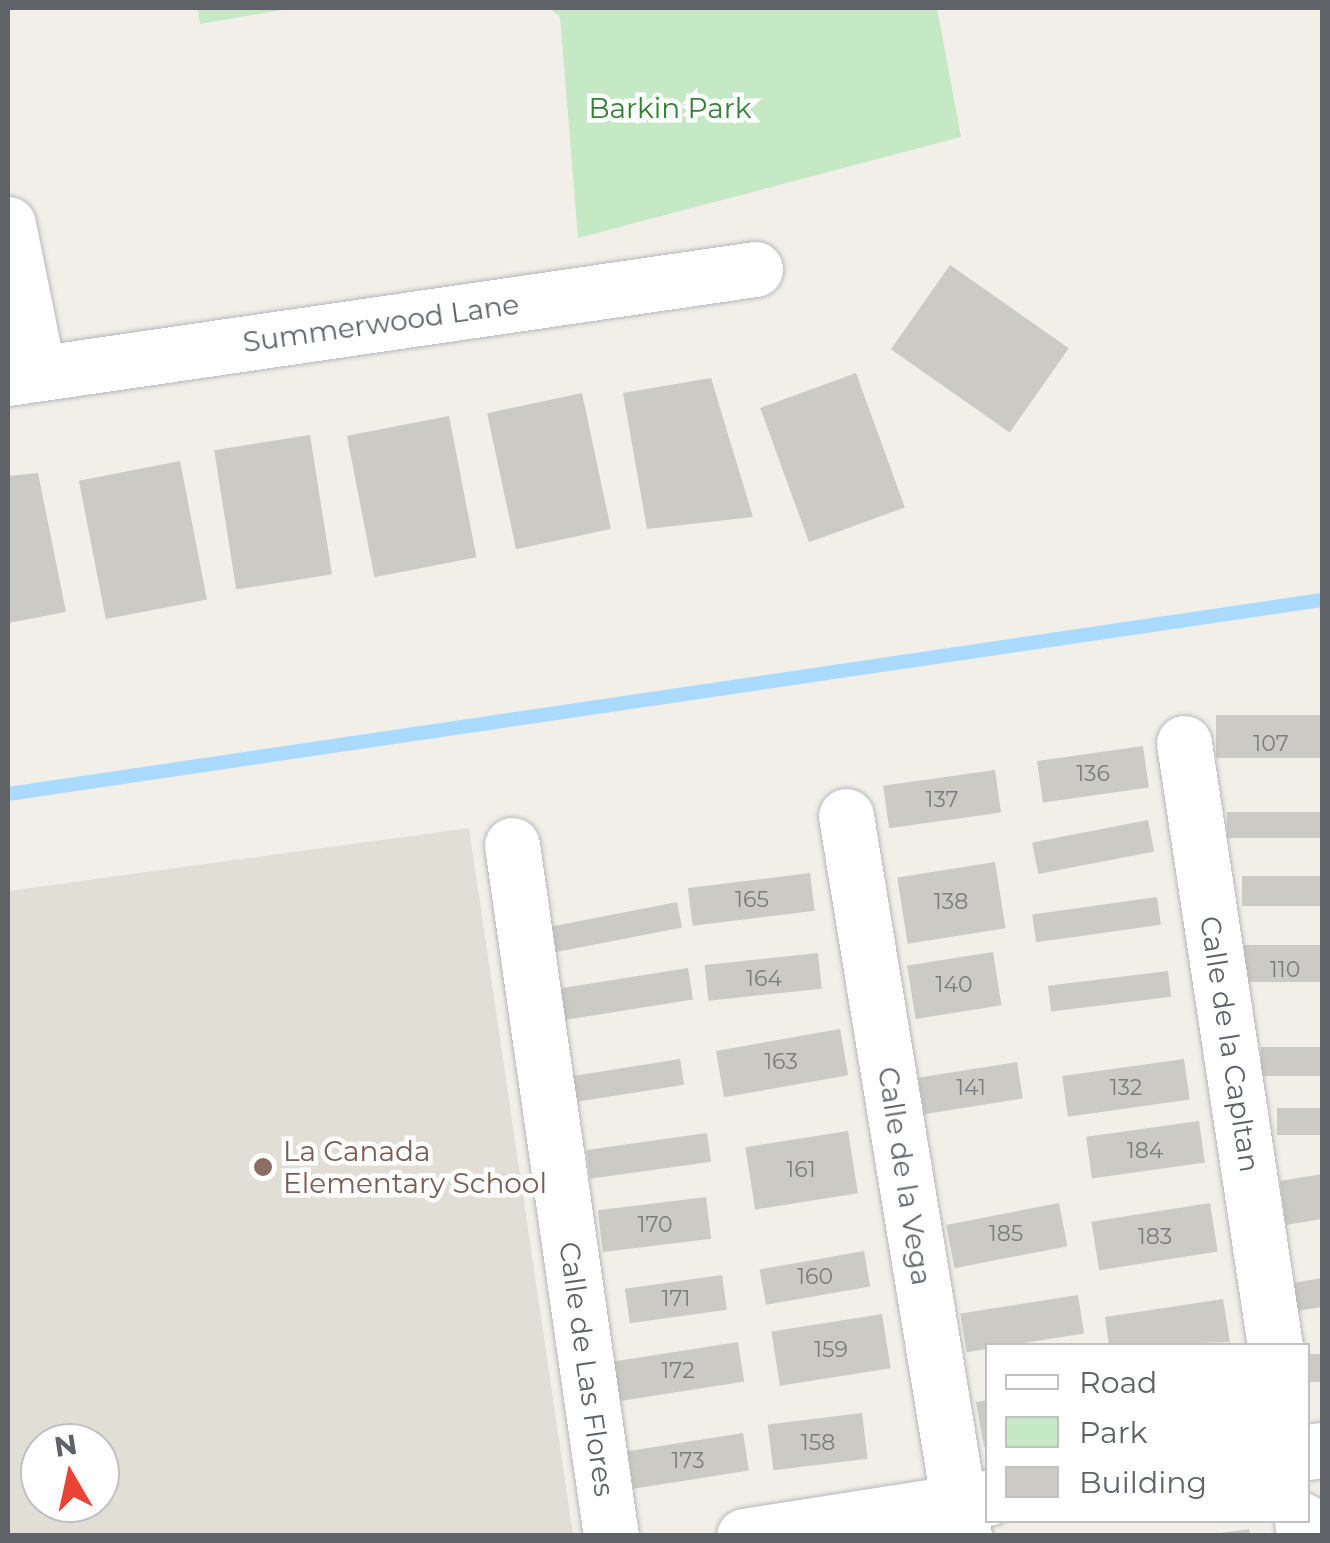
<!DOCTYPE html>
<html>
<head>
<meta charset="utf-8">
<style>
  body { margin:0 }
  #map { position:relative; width:1330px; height:1543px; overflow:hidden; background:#f1efe8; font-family:Montserrat,sans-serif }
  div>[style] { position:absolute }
  .education>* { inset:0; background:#e1ded6 }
  .green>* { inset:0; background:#c5e8c5 }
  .stream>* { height:14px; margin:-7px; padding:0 7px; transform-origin:7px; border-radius:7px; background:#aadaff }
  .building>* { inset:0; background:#cccac5; transform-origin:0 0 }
  .roads { filter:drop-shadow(0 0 2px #b5b8bc) drop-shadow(0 0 2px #b5b8bc) }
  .minor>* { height:55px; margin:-27.5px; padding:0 27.5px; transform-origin:27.5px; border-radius:27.5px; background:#fff }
  .dots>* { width:28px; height:28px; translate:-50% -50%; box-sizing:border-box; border:5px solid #fff; border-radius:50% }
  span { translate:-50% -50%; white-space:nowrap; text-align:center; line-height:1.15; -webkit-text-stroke:9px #fff; paint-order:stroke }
  .number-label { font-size:22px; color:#7a7d7f }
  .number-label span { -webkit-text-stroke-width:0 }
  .park-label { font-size:28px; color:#348238 }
  .street-label { font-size:28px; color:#5f6368 }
  .education-label { font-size:28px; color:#785e54 }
  .left { translate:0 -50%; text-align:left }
  .frame { position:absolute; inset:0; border:10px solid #5f6368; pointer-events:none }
  .legend { position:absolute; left:985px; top:1343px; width:325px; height:180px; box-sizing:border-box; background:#fff; border:2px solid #bfc1c3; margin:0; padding:12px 18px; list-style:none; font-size:30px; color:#5f6368 }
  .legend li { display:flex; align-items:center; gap:20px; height:50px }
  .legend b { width:50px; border:2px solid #bfc1c3 }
  .north { position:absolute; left:20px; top:1423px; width:100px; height:100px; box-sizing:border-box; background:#fff; border:2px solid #bfc1c3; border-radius:50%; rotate:351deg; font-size:28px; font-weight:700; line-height:40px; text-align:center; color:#5f6368 }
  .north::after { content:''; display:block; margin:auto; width:35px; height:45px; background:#ea4335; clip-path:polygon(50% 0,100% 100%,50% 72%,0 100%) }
</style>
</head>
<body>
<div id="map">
  <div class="education">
    <i style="clip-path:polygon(evenodd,469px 828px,573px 1535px,8px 1535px,8px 891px,469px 828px,40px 1443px,100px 1443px,100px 1503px,40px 1503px,40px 1443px)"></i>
  </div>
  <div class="green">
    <i style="clip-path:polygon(198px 8px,293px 8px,200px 24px)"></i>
    <i style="clip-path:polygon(549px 8px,937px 8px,961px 137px,578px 238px,560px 17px)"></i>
  </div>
  <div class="stream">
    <i style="left:8px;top:794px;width:1328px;rotate:-8.4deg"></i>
  </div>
  <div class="building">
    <i style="left:950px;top:265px;width:145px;height:103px;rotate:35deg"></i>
    <i style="left:856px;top:373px;width:143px;height:102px;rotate:70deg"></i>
    <i style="clip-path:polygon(711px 378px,753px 517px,647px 529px,623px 393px)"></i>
    <i style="left:582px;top:393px;width:139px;height:97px;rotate:78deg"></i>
    <i style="left:449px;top:416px;width:144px;height:104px;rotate:79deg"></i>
    <i style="left:310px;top:435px;width:141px;height:97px;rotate:81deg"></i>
    <i style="left:180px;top:461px;width:141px;height:103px;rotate:79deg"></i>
    <i style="clip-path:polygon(38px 473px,66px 612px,8px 623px,8px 476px)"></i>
    <i style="left:1322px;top:715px;width:43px;height:106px;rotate:90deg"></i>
    <i style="left:1143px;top:746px;width:42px;height:107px;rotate:82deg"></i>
    <i style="left:995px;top:770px;width:43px;height:113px;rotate:82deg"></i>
    <i style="left:1322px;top:812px;width:26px;height:95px;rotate:90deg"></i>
    <i style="left:1148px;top:820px;width:32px;height:118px;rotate:79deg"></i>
    <i style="left:995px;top:862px;width:67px;height:99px;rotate:81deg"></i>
    <i style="left:810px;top:873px;width:38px;height:123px;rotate:83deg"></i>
    <i style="left:1322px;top:876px;width:30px;height:80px;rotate:90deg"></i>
    <i style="left:1157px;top:897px;width:28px;height:126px;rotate:82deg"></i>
    <i style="left:677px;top:902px;width:26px;height:133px;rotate:79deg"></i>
    <i style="left:1322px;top:945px;width:37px;height:78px;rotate:90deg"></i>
    <i style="left:993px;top:952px;width:54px;height:87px;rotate:81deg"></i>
    <i style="left:818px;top:953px;width:36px;height:114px;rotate:84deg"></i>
    <i style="left:688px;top:968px;width:32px;height:129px;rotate:81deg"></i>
    <i style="left:1168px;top:971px;width:26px;height:121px;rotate:83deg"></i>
    <i style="left:840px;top:1029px;width:47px;height:126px;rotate:80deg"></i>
    <i style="left:1322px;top:1047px;width:29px;height:61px;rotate:90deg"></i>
    <i style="left:680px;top:1059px;width:26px;height:110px;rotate:81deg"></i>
    <i style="left:1184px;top:1059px;width:41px;height:123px;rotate:82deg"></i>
    <i style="left:1017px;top:1062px;width:37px;height:100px;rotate:81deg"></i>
    <i style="left:1322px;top:1108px;width:27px;height:45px;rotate:90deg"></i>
    <i style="left:1199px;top:1121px;width:42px;height:114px;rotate:82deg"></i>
    <i style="left:848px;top:1131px;width:63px;height:104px;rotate:81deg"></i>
    <i style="left:707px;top:1133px;width:29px;height:122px;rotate:82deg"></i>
    <i style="clip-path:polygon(1322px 1174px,1322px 1219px,1286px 1225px,1280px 1181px)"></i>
    <i style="left:706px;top:1197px;width:42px;height:109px;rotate:83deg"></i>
    <i style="left:1059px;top:1203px;width:44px;height:115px;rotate:79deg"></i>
    <i style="left:1210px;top:1203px;width:49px;height:120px;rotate:81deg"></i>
    <i style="left:864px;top:1251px;width:36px;height:106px;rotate:80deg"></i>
    <i style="left:722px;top:1275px;width:35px;height:98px;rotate:82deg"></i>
    <i style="clip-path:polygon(1322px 1278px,1322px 1307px,1291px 1312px,1287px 1284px)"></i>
    <i style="left:1078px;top:1295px;width:39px;height:119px;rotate:81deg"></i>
    <i style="clip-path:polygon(1223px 1299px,1230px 1342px,1109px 1346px,1105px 1317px)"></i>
    <i style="left:882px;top:1314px;width:55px;height:112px;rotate:81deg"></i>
    <i style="left:738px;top:1342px;width:40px;height:127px;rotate:81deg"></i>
    <i style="left:1322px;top:1354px;width:28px;height:14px;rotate:90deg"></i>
    <i style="clip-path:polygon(988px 1400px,988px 1447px,984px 1447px,976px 1402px)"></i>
    <i style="left:862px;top:1413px;width:46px;height:95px;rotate:83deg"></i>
    <i style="left:743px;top:1433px;width:38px;height:117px;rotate:81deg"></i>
    <i style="clip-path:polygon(1249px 1529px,1250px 1536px,1220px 1536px,1220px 1533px)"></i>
  </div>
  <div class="roads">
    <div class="minor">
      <i style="left:8px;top:224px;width:152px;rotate:78.6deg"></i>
      <i style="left:8px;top:378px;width:755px;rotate:-8.3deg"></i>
      <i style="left:1184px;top:743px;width:610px;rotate:81.42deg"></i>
      <i style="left:846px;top:816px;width:730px;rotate:80.69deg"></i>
      <i style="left:512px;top:845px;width:698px;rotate:81.85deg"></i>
      <i style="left:1308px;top:1452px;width:14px;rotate:-8deg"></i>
      <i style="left:1302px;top:1520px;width:16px;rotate:83deg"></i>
      <i style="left:744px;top:1536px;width:247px;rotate:-8.9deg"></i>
    </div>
  </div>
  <div class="dots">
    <i style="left:263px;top:1167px;background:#8d6e63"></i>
  </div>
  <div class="number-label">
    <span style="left:1271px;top:744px">107</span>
    <span style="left:1093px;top:774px">136</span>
    <span style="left:942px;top:800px">137</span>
    <span style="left:752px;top:900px">165</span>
    <span style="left:951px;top:902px">138</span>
    <span style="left:1285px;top:970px">110</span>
    <span style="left:764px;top:979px">164</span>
    <span style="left:954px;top:985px">140</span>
    <span style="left:781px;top:1062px">163</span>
    <span style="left:971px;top:1088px">141</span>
    <span style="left:1126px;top:1088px">132</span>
    <span style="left:1145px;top:1151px">184</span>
    <span style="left:801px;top:1170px">161</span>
    <span style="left:655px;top:1225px">170</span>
    <span style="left:1006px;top:1234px">185</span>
    <span style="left:1155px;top:1237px">183</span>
    <span style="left:815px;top:1277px">160</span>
    <span style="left:676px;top:1299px">171</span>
    <span style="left:831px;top:1350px">159</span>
    <span style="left:678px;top:1371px">172</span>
    <span style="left:818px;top:1443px">158</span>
    <span style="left:688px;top:1461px">173</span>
  </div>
  <div class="park-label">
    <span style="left:670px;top:108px">Barkin Park</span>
  </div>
  <div class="street-label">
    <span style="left:381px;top:323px;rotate:-8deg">Summerwood Lane</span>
    <span style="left:1230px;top:1044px;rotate:81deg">Calle de la Capltan</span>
    <span style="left:905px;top:1176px;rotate:81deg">Calle de la Vega</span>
    <span style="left:587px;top:1369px;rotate:82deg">Calle de Las Flores</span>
  </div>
  <div class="education-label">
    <span class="left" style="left:283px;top:1167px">La Canada<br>Elementary School</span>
  </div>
  <div class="frame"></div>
  <ul class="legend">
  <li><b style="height:12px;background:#fff"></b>Road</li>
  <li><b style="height:28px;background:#c5e8c5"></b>Park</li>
  <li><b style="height:28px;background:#cccac5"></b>Building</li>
  </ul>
  <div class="north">N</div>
</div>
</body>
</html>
